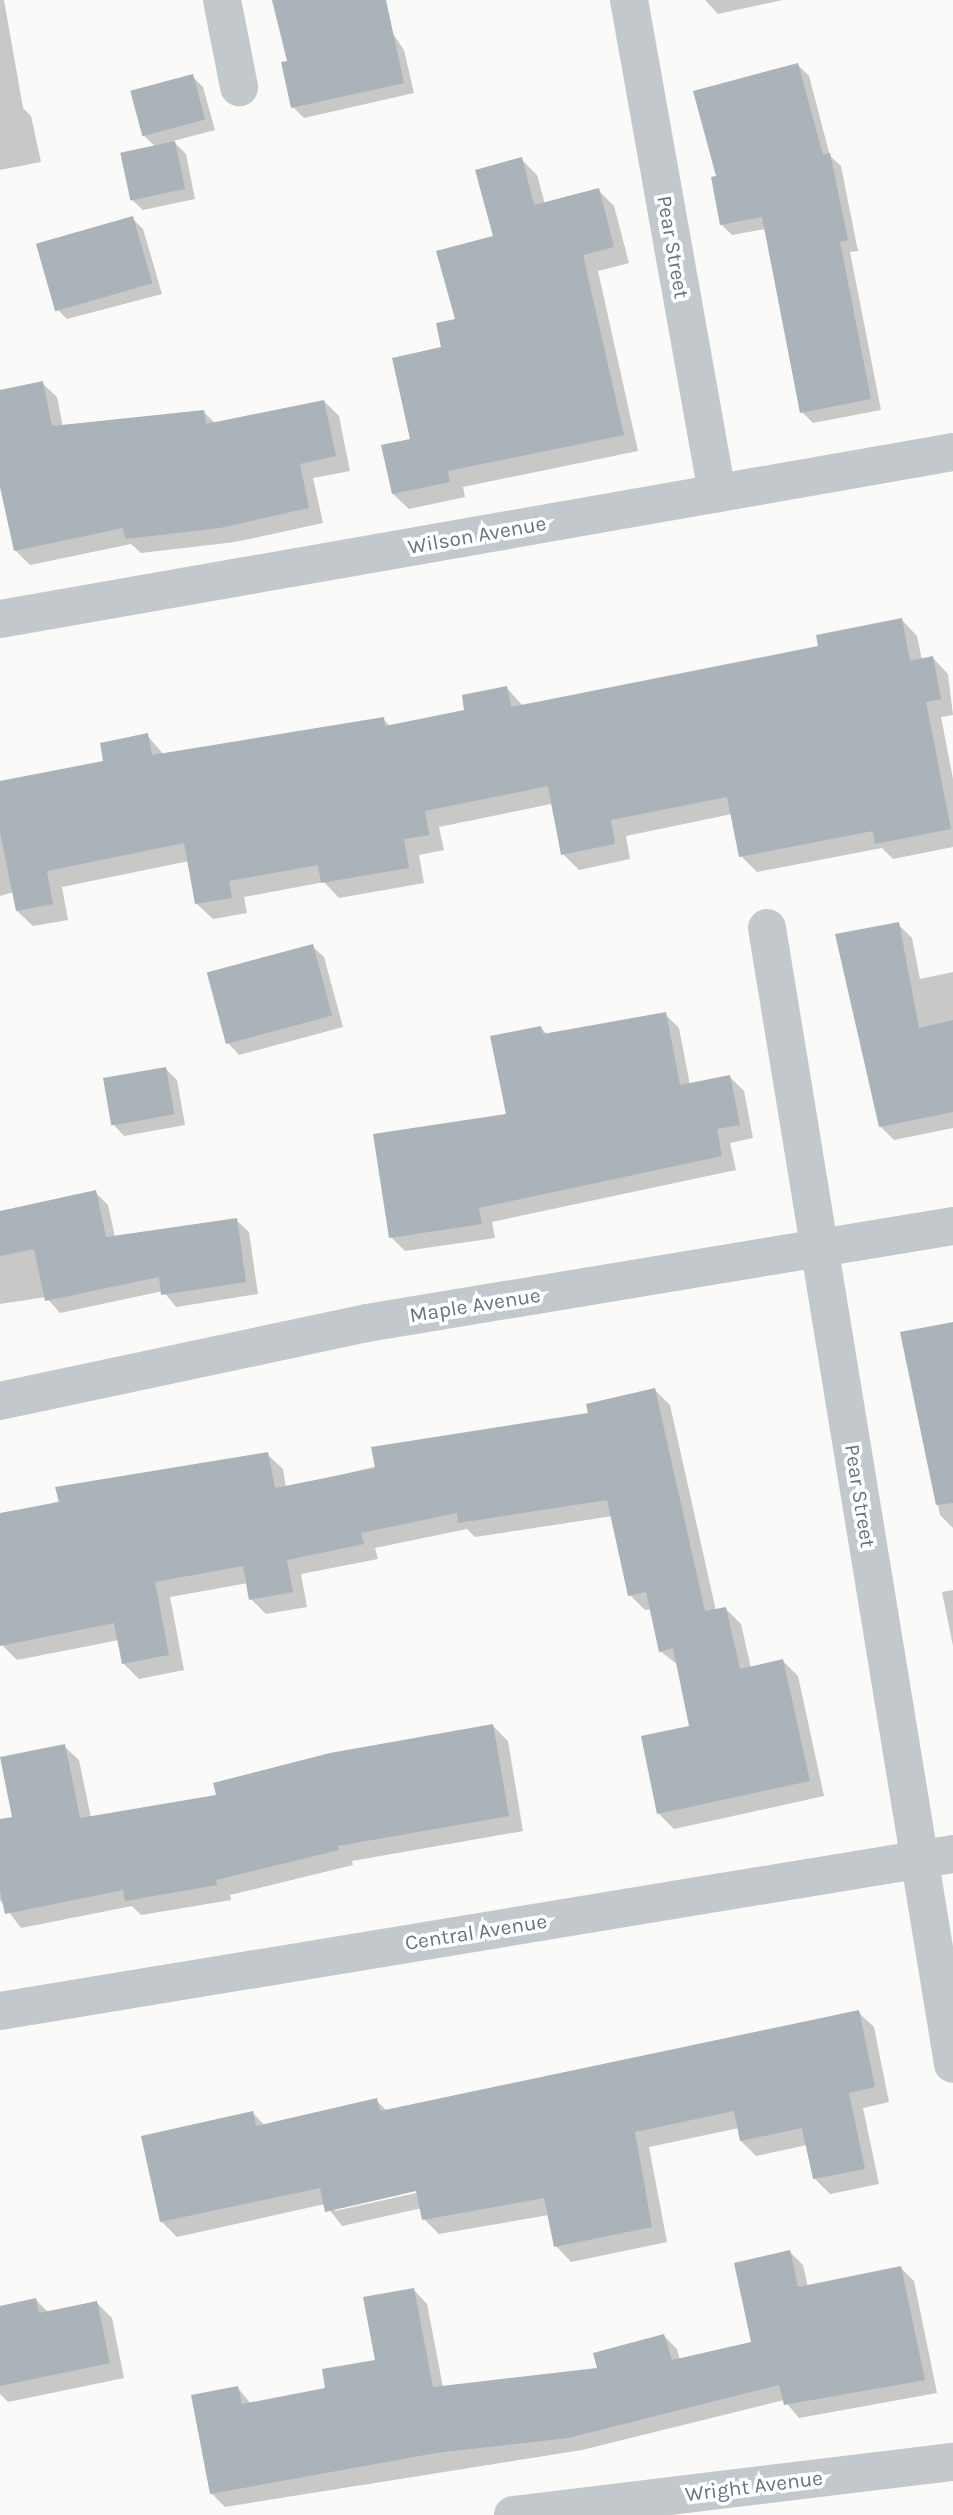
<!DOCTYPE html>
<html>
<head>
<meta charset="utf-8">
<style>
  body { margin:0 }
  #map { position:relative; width:953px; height:2515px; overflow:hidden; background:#fafaf8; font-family:Karla,sans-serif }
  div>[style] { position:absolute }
  .shadow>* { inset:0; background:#0003 }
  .building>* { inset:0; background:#aab3b9; transform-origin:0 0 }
  .minor>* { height:38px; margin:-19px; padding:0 19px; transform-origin:19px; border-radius:19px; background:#c3c8cc }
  span { translate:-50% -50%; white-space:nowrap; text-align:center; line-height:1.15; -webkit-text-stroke:7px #fff; paint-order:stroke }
  .street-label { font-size:21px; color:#657683 }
</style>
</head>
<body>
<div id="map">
  <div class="shadow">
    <i style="clip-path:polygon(0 0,4px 0,23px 108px,31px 116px,41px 162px,0 170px)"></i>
    <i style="clip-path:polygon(273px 0,370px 0,404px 50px,414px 93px,304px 118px,293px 107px,289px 62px)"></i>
    <i style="clip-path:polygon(705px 0,783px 0,718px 14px)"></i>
    <i style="clip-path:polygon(798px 65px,809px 76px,830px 156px,841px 166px,858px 251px,850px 252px,881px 410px,813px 423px,802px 412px,766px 229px,732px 235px,721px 224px)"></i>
    <i style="clip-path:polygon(192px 76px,203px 87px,215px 130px,173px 141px,186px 154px,195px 199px,143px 210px,131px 199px,156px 147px,143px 135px)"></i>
    <i style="clip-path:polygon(521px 159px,537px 175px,545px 204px,598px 190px,614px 206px,629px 263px,598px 271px,638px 451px,463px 487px,465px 497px,409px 509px,393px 494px,443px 348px,495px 237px)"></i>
    <i style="clip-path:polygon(132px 218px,143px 229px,162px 294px,67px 319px,56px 308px)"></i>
    <i style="clip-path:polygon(42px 383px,57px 397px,63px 427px,203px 411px,216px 424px,324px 401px,339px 416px,350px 471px,313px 478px,323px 523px,235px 542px,141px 553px,131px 544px,30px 565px,15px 550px,0 479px,0 392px)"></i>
    <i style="clip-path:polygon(902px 620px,917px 636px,922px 660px,933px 658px,948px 674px,953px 715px,941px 717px,953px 779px,953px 847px,893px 859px,882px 848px,757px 872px,741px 856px,732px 814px,626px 836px,630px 859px,579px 870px,563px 854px,551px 804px,439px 827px,444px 850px,419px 855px,424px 883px,339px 898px,324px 882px,244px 897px,247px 913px,213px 919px,197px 904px,189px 861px,62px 887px,68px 920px,33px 926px,17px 911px,14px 892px,0 896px,0 783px,105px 762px,147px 735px,164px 755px,383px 719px,390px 726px,466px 711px,506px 687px,523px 706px,820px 647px)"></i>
    <i style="clip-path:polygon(898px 924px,912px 938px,920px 979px,953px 972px,953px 1128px,894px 1140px,880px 1126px)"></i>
    <i style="clip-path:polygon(312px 946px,324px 957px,343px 1027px,239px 1055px,228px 1043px)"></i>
    <i style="clip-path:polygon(665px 1014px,679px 1028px,690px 1085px,730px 1077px,744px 1091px,753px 1138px,730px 1143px,736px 1170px,492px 1222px,495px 1238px,405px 1251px,391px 1237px,509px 1116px,540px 1027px,547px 1034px)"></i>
    <i style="clip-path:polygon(166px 1069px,177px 1080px,185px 1125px,124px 1136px,113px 1124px)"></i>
    <i style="clip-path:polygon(95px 1192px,108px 1205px,115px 1237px,236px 1220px,249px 1232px,258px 1294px,176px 1307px,163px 1291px,60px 1313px,46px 1297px,0 1304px,0 1213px)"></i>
    <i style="clip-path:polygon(953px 1324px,953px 1528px,940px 1515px,902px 1334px)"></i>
    <i style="clip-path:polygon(655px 1390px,670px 1405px,716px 1611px,726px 1609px,741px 1624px,751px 1668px,783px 1661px,798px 1676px,824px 1796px,674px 1829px,659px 1814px,691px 1728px,678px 1665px,660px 1651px,651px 1609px,645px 1610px,630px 1595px,613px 1516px,475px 1537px,467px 1529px,375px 1548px,378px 1559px,301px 1574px,307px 1607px,266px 1614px,251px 1599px,248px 1583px,170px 1597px,184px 1670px,139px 1679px,123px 1663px,119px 1640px,17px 1660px,2px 1645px,0 1515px,267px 1454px,283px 1469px,286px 1488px,590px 1415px)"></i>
    <i style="clip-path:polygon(953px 1590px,953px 1646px,942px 1592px)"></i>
    <i style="clip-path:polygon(493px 1726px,508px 1741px,523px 1831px,352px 1861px,353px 1865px,230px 1895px,231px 1900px,141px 1915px,132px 1906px,21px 1928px,0 1900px,0 1821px,14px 1818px,64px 1746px,79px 1760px,91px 1818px,219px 1796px)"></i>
    <i style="clip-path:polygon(evenodd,858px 2012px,874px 2027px,889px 2102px,863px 2108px,879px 2184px,830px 2194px,815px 2179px,807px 2145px,756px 2156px,741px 2141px,739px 2128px,649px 2147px,667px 2242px,571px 2262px,556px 2246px,549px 2215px,439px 2234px,424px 2219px,422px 2208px,342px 2226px,325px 2204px,177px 2237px,161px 2221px,253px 2113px,265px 2126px,376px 2100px,387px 2111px,858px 2012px,425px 2187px,425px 2191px,335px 2211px,335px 2208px,425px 2187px)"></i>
    <i style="clip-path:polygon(790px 2252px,803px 2265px,808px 2287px,901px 2268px,914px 2281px,937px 2393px,799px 2418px,784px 2400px,582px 2450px,225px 2507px,211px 2493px,238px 2388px,251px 2404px,327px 2389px,377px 2361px,414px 2290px,427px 2304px,443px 2387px,599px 2369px,664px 2336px,677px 2349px,680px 2360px,753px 2343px)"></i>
    <i style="clip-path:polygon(36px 2300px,49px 2313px,97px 2303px,112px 2318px,124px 2378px,8px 2402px,0 2394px,0 2308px)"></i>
  </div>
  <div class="building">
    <i style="clip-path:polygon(272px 0,386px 0,404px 83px,291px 108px,281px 62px,287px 61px)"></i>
    <i style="clip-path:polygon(798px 63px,823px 155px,830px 153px,848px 240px,840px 242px,871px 399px,800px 413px,762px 217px,720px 225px,711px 177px,716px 176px,693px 91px)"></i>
    <i style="left:193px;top:74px;width:47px;height:65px;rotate:75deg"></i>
    <i style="left:175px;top:141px;width:49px;height:56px;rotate:78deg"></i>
    <i style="clip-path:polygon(522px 157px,534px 205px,599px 188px,614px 247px,583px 255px,624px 435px,448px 471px,450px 482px,392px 494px,381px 445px,410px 439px,392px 358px,441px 347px,436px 323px,455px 319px,436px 251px,493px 236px,475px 170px)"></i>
    <i style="left:133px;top:216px;width:70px;height:101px;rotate:74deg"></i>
    <i style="clip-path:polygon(43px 381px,52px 426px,204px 410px,206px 424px,324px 400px,336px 456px,300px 464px,309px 508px,220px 528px,125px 539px,123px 528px,14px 551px,0 487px,0 390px)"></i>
    <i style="clip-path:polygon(902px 618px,910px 661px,933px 656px,941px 699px,926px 702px,951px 829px,875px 844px,873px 831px,739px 857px,727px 797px,611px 820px,615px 844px,561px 855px,548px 786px,425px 811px,429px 835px,404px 839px,409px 868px,321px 883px,318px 865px,229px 881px,232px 898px,195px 904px,184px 843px,47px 871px,53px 904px,16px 911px,0 832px,0 781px,103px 761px,100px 743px,148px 733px,152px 755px,384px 717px,385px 726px,464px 710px,462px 695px,507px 686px,511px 707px,818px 646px,816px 635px)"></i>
    <i style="clip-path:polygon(899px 922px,919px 1028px,953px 1020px,953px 1112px,879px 1127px,835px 934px)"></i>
    <i style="left:313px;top:944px;width:74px;height:110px;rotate:75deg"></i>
    <i style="clip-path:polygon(666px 1012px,680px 1085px,730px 1075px,740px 1125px,717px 1129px,722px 1156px,479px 1208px,482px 1224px,389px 1238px,373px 1134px,506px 1114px,490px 1036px,541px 1026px,543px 1034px)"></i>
    <i style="left:166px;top:1067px;width:48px;height:64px;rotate:80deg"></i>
    <i style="clip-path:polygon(96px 1190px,106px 1237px,237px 1218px,246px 1282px,161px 1295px,159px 1277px,45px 1301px,34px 1249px,0 1256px,0 1211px)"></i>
    <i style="clip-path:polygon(953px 1322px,953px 1503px,936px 1505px,900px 1332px)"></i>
    <i style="clip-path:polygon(655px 1388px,705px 1611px,726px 1607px,740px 1669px,783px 1659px,810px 1781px,657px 1814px,641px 1736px,689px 1726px,673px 1648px,659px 1652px,646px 1592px,628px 1596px,607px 1500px,458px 1523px,457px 1513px,361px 1533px,364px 1544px,287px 1560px,293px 1592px,249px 1600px,243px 1566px,155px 1582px,169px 1655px,122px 1664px,114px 1623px,0 1646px,0 1513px,59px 1502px,55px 1487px,268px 1452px,275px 1488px,375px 1468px,371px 1447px,588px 1413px,586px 1404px)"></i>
    <i style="clip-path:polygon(493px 1724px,509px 1816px,338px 1846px,339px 1850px,216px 1880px,217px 1885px,125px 1901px,123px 1890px,5px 1914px,0 1891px,0 1819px,12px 1817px,0 1757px,65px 1744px,80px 1818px,216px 1795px,213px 1783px,330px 1753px)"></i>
    <i style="clip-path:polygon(859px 2010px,875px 2087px,849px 2093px,865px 2169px,813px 2179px,802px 2128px,740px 2141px,734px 2111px,635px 2132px,652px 2227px,554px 2247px,544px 2198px,422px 2220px,416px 2191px,325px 2212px,320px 2188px,160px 2222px,141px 2136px,253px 2111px,256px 2126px,377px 2098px,380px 2111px)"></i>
    <i style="clip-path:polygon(790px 2250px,798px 2287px,901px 2266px,925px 2380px,784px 2405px,779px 2385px,568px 2438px,436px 2453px,210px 2494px,191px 2395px,238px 2386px,242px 2404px,325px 2388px,322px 2369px,375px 2360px,363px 2297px,414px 2288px,433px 2387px,597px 2368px,593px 2353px,664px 2334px,672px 2360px,751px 2342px,734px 2263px)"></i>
    <i style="clip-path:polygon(36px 2298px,39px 2313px,97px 2301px,110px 2363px,0 2386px,0 2306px)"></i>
  </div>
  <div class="minor">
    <i style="left:222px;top:0;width:89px;rotate:78.9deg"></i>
    <i style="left:629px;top:0;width:501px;rotate:79.88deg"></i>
    <i style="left:0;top:619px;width:968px;rotate:-9.94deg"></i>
    <i style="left:767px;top:928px;width:1151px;rotate:80.7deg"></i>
    <i style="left:0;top:1401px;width:375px;rotate:-12deg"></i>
    <i style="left:367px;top:1323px;width:594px;rotate:-9.4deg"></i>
    <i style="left:0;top:2011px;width:966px;rotate:-9.36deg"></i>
    <i style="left:513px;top:2515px;width:443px;rotate:-6.9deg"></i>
  </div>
  <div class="street-label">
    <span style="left:673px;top:247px;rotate:80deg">Pear Street</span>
    <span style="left:477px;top:535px;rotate:-10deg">Wilson Avenue</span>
    <span style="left:475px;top:1305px;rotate:-9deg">Maple Avenue</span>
    <span style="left:860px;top:1496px;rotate:81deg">Pear Street</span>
    <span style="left:476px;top:1932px;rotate:-9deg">Central Avenue</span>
    <span style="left:754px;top:2486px;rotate:-7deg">Wright Avenue</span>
  </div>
</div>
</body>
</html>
